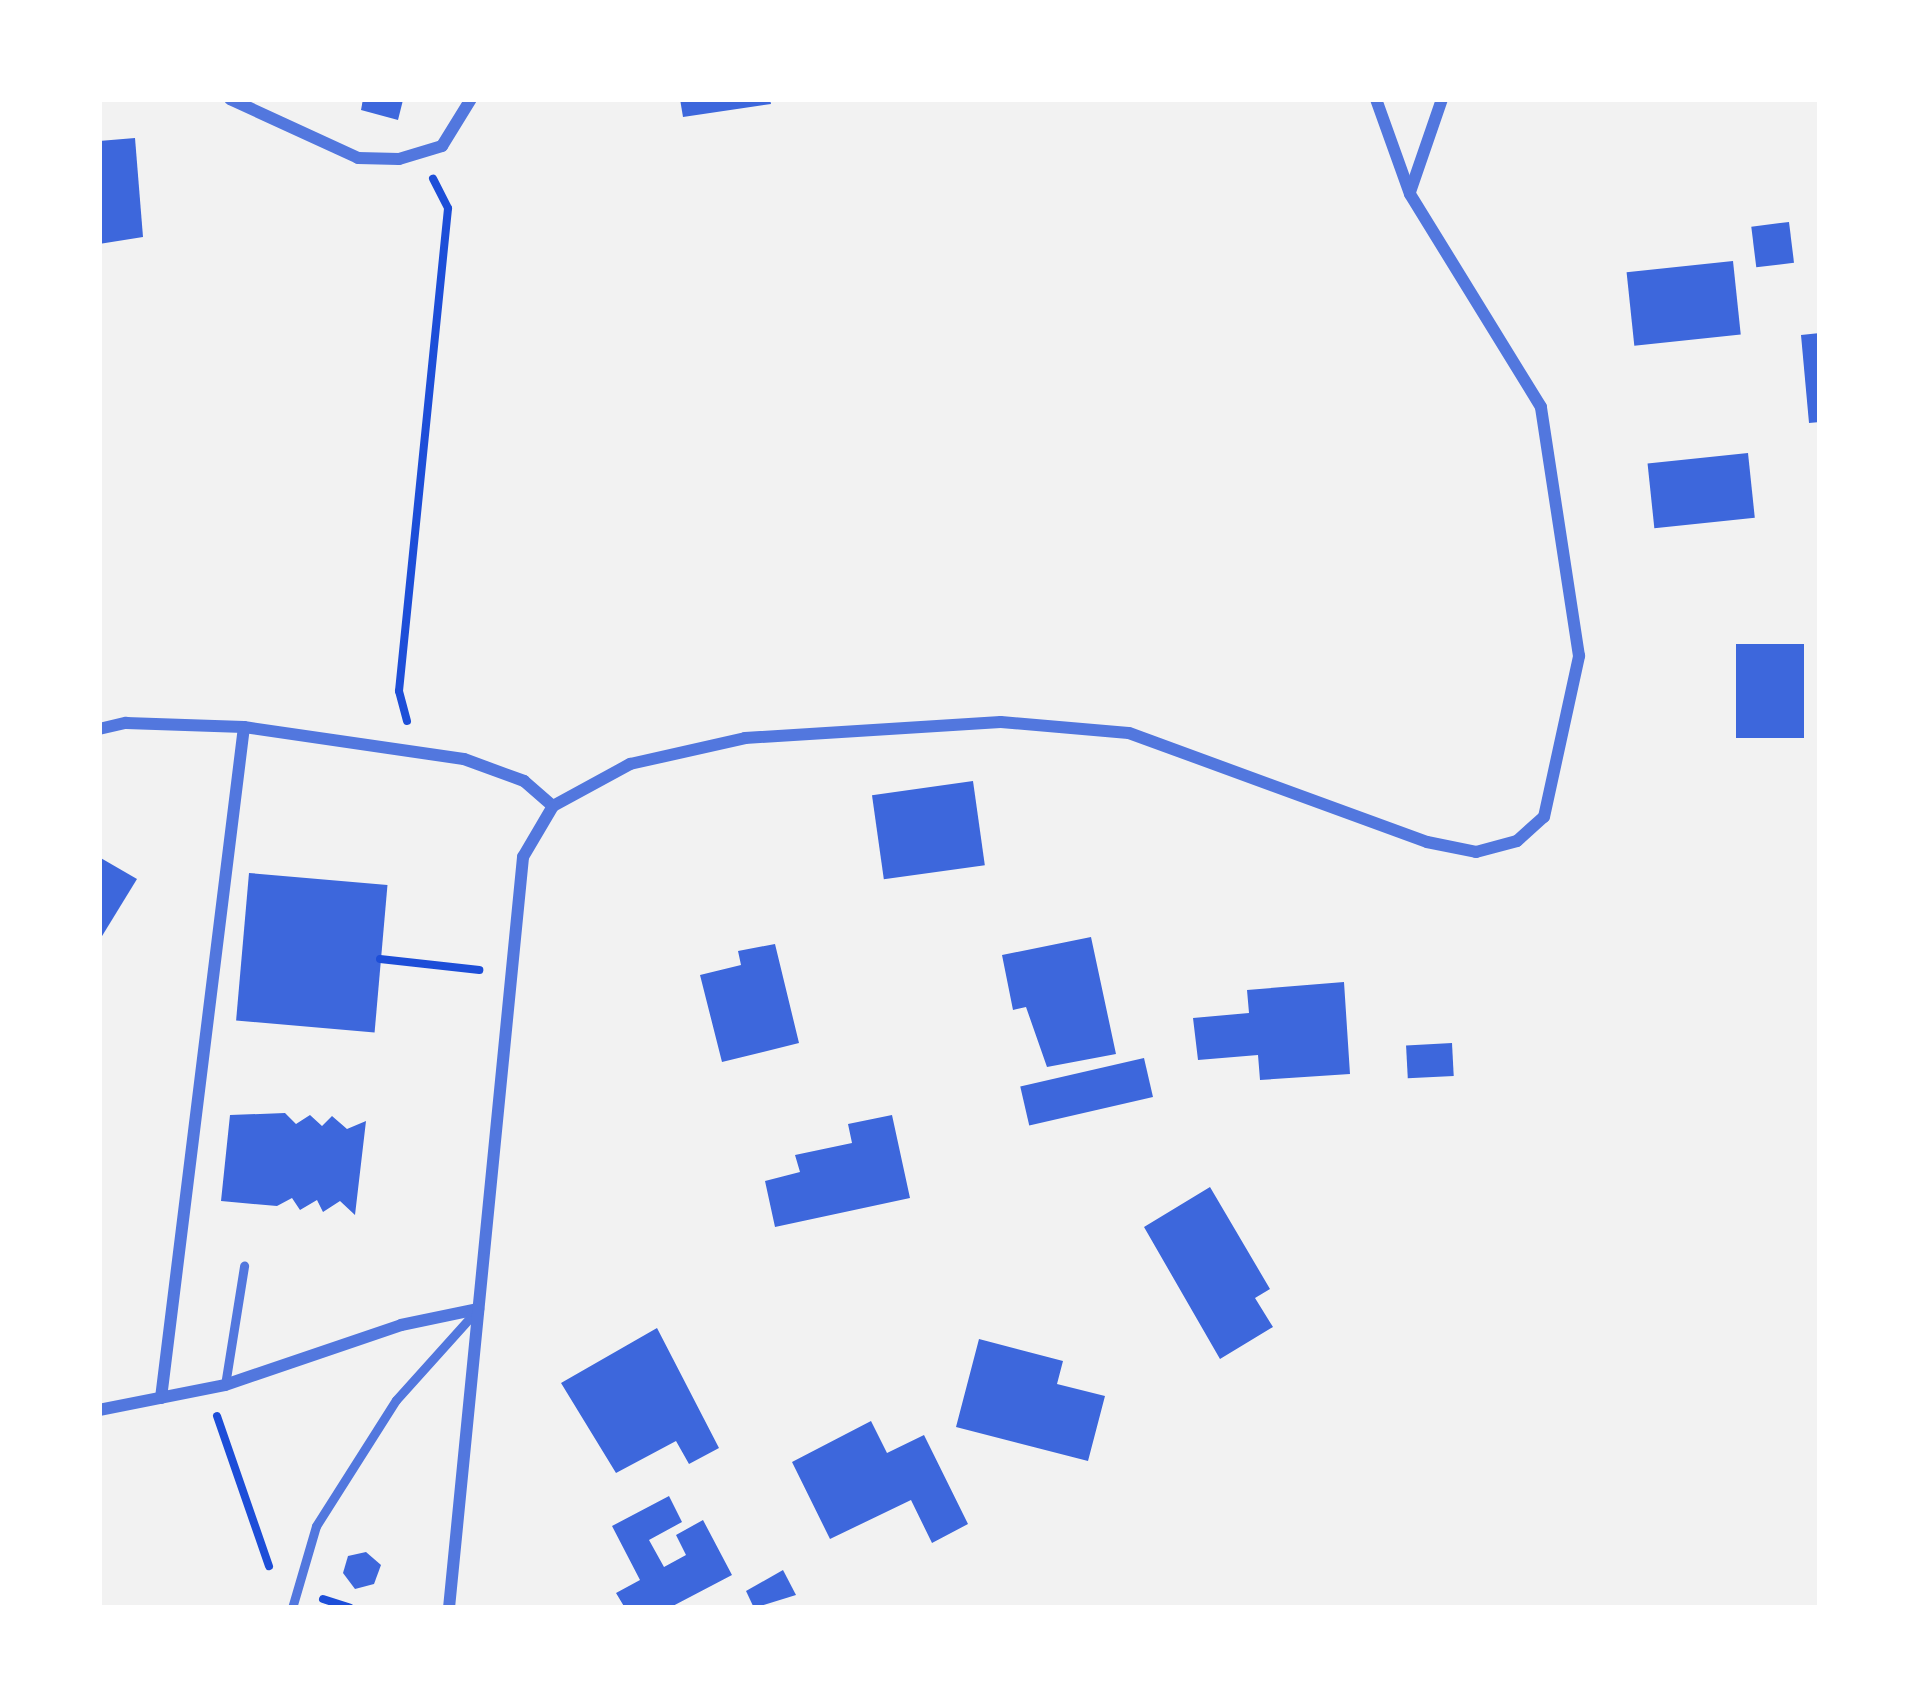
<!DOCTYPE html>
<html>
<head>
<meta charset="utf-8">
<style>
  body { margin:0 }
  #map { position:relative; width:1919px; height:1707px; overflow:hidden; background:#f2f2f2; font-family:Poppins,sans-serif }
  div>[style] { position:absolute }
  .building>* { inset:0; background:#3d67dc; transform-origin:0 0 }
  .path>* { height:8px; margin:-4px; padding:0 4px; transform-origin:4px; border-radius:4px; background:#1d4ed8 }
  .service>* { height:9px; margin:-4.5px; padding:0 4.5px; transform-origin:4.5px; border-radius:4.5px; background:#5277de }
  .minor>* { height:12px; margin:-6px; padding:0 6px; transform-origin:6px; border-radius:6px; background:#5277de }
  span { translate:-50% -50%; white-space:nowrap; text-align:center; line-height:1.15; -webkit-text-stroke:10px #fff; paint-order:stroke }
  .frame { position:absolute; inset:0; border:102px solid #fff; pointer-events:none }
</style>
</head>
<body>
<div id="map">
  <div class="building">
    <i style="clip-path:polygon(363px 99px,403px 100px,398px 120px,361px 110px)"></i>
    <i style="clip-path:polygon(680px 99px,770px 99px,771px 104px,683px 117px)"></i>
    <i style="clip-path:polygon(135px 138px,143px 237px,99px 244px,99px 141px)"></i>
    <i style="left:1789px;top:222px;width:41px;height:38px;rotate:83deg"></i>
    <i style="left:1733px;top:261px;width:74px;height:107px;rotate:84deg"></i>
    <i style="clip-path:polygon(1820px 333px,1820px 422px,1809px 423px,1801px 335px)"></i>
    <i style="left:1748px;top:453px;width:65px;height:101px;rotate:84deg"></i>
    <i style="left:1736px;top:644px;width:68px;height:94px"></i>
    <i style="left:973px;top:781px;width:85px;height:102px;rotate:82deg"></i>
    <i style="clip-path:polygon(99px 857px,137px 879px,99px 941px)"></i>
    <i style="left:249px;top:873px;width:139px;height:148px;rotate:5deg"></i>
    <i style="clip-path:polygon(1091px 937px,1116px 1054px,1047px 1067px,1026px 1007px,1013px 1010px,1002px 955px)"></i>
    <i style="clip-path:polygon(775px 944px,799px 1043px,722px 1062px,700px 975px,741px 965px,738px 951px)"></i>
    <i style="clip-path:polygon(1344px 982px,1350px 1074px,1260px 1080px,1258px 1055px,1198px 1060px,1193px 1018px,1249px 1013px,1247px 990px)"></i>
    <i style="left:1452px;top:1043px;width:33px;height:46px;rotate:87deg"></i>
    <i style="left:1144px;top:1058px;width:40px;height:127px;rotate:77deg"></i>
    <i style="clip-path:polygon(285px 1113px,296px 1124px,310px 1115px,322px 1126px,332px 1116px,347px 1129px,366px 1121px,355px 1215px,340px 1201px,323px 1212px,317px 1200px,300px 1210px,292px 1198px,277px 1206px,221px 1201px,230px 1115px)"></i>
    <i style="clip-path:polygon(892px 1115px,910px 1198px,775px 1227px,765px 1181px,800px 1172px,795px 1155px,852px 1143px,848px 1124px)"></i>
    <i style="clip-path:polygon(1210px 1187px,1270px 1289px,1255px 1298px,1273px 1327px,1220px 1359px,1144px 1227px)"></i>
    <i style="clip-path:polygon(657px 1328px,719px 1448px,689px 1464px,676px 1441px,616px 1473px,561px 1383px)"></i>
    <i style="clip-path:polygon(979px 1339px,1063px 1361px,1057px 1384px,1105px 1396px,1088px 1461px,956px 1427px)"></i>
    <i style="clip-path:polygon(871px 1421px,887px 1453px,924px 1435px,968px 1524px,932px 1543px,911px 1500px,830px 1539px,792px 1462px)"></i>
    <i style="clip-path:polygon(669px 1496px,682px 1522px,649px 1540px,664px 1567px,686px 1555px,676px 1535px,703px 1520px,732px 1575px,669px 1608px,625px 1608px,616px 1593px,640px 1580px,612px 1526px)"></i>
    <i style="clip-path:polygon(366px 1552px,381px 1565px,374px 1584px,355px 1589px,343px 1573px,348px 1556px)"></i>
    <i style="clip-path:polygon(783px 1570px,796px 1595px,754px 1608px,746px 1591px)"></i>
  </div>
  <div class="path">
    <i style="left:407px;top:721px;width:31px;rotate:-105deg"></i>
    <i style="left:399px;top:691px;width:485px;rotate:-84.2deg"></i>
    <i style="left:448px;top:208px;width:33px;rotate:-117deg"></i>
    <i style="left:380px;top:959px;width:100px;rotate:6.3deg"></i>
    <i style="left:217px;top:1416px;width:159px;rotate:70.9deg"></i>
    <i style="left:323px;top:1599px;width:28px;rotate:18deg"></i>
  </div>
  <div class="service">
    <i style="left:225px;top:1385px;width:121px;rotate:-80.9deg"></i>
    <i style="left:292px;top:1608px;width:85px;rotate:-73.7deg"></i>
    <i style="left:316px;top:1526px;width:149px;rotate:-57.6deg"></i>
    <i style="left:396px;top:1400px;width:122px;rotate:-48deg"></i>
  </div>
  <div class="minor">
    <i style="left:230px;top:99px;width:141px;rotate:24.7deg"></i>
    <i style="left:358px;top:158px;width:41px;rotate:1.4deg"></i>
    <i style="left:399px;top:159px;width:45px;rotate:-16.8deg"></i>
    <i style="left:442px;top:146px;width:55px;rotate:-58.3deg"></i>
    <i style="left:1410px;top:192px;width:98px;rotate:-71deg"></i>
    <i style="left:99px;top:729px;width:28px;rotate:-13deg"></i>
    <i style="left:126px;top:723px;width:118px;rotate:1.9deg"></i>
    <i style="left:244px;top:727px;width:222px;rotate:8.3deg"></i>
    <i style="left:464px;top:759px;width:64px;rotate:20.1deg"></i>
    <i style="left:524px;top:781px;width:38px;rotate:41deg"></i>
    <i style="left:161px;top:1398px;width:676px;rotate:-82.95deg"></i>
    <i style="left:99px;top:1410px;width:128px;rotate:-11.2deg"></i>
    <i style="left:225px;top:1385px;width:186px;rotate:-18.8deg"></i>
    <i style="left:401px;top:1325px;width:79px;rotate:-11.7deg"></i>
    <i style="left:449px;top:1608px;width:755px;rotate:-84.37deg"></i>
    <i style="left:523px;top:857px;width:59px;rotate:-59.5deg"></i>
    <i style="left:553px;top:806px;width:88px;rotate:-28.6deg"></i>
    <i style="left:630px;top:764px;width:118px;rotate:-12.7deg"></i>
    <i style="left:745px;top:738px;width:256px;rotate:-3.6deg"></i>
    <i style="left:1001px;top:722px;width:128px;rotate:4.9deg"></i>
    <i style="left:1129px;top:733px;width:317px;rotate:20.1deg"></i>
    <i style="left:1427px;top:842px;width:50px;rotate:11.5deg"></i>
    <i style="left:1476px;top:852px;width:42px;rotate:-15deg"></i>
    <i style="left:1517px;top:841px;width:36px;rotate:-42deg"></i>
    <i style="left:1544px;top:817px;width:165px;rotate:-77.7deg"></i>
    <i style="left:1579px;top:656px;width:252px;rotate:-98.7deg"></i>
    <i style="left:1541px;top:407px;width:250px;rotate:-121.6deg"></i>
    <i style="left:1410px;top:194px;width:101px;rotate:-109.7deg"></i>
  </div>
  <div class="frame"></div>
</div>
</body>
</html>
